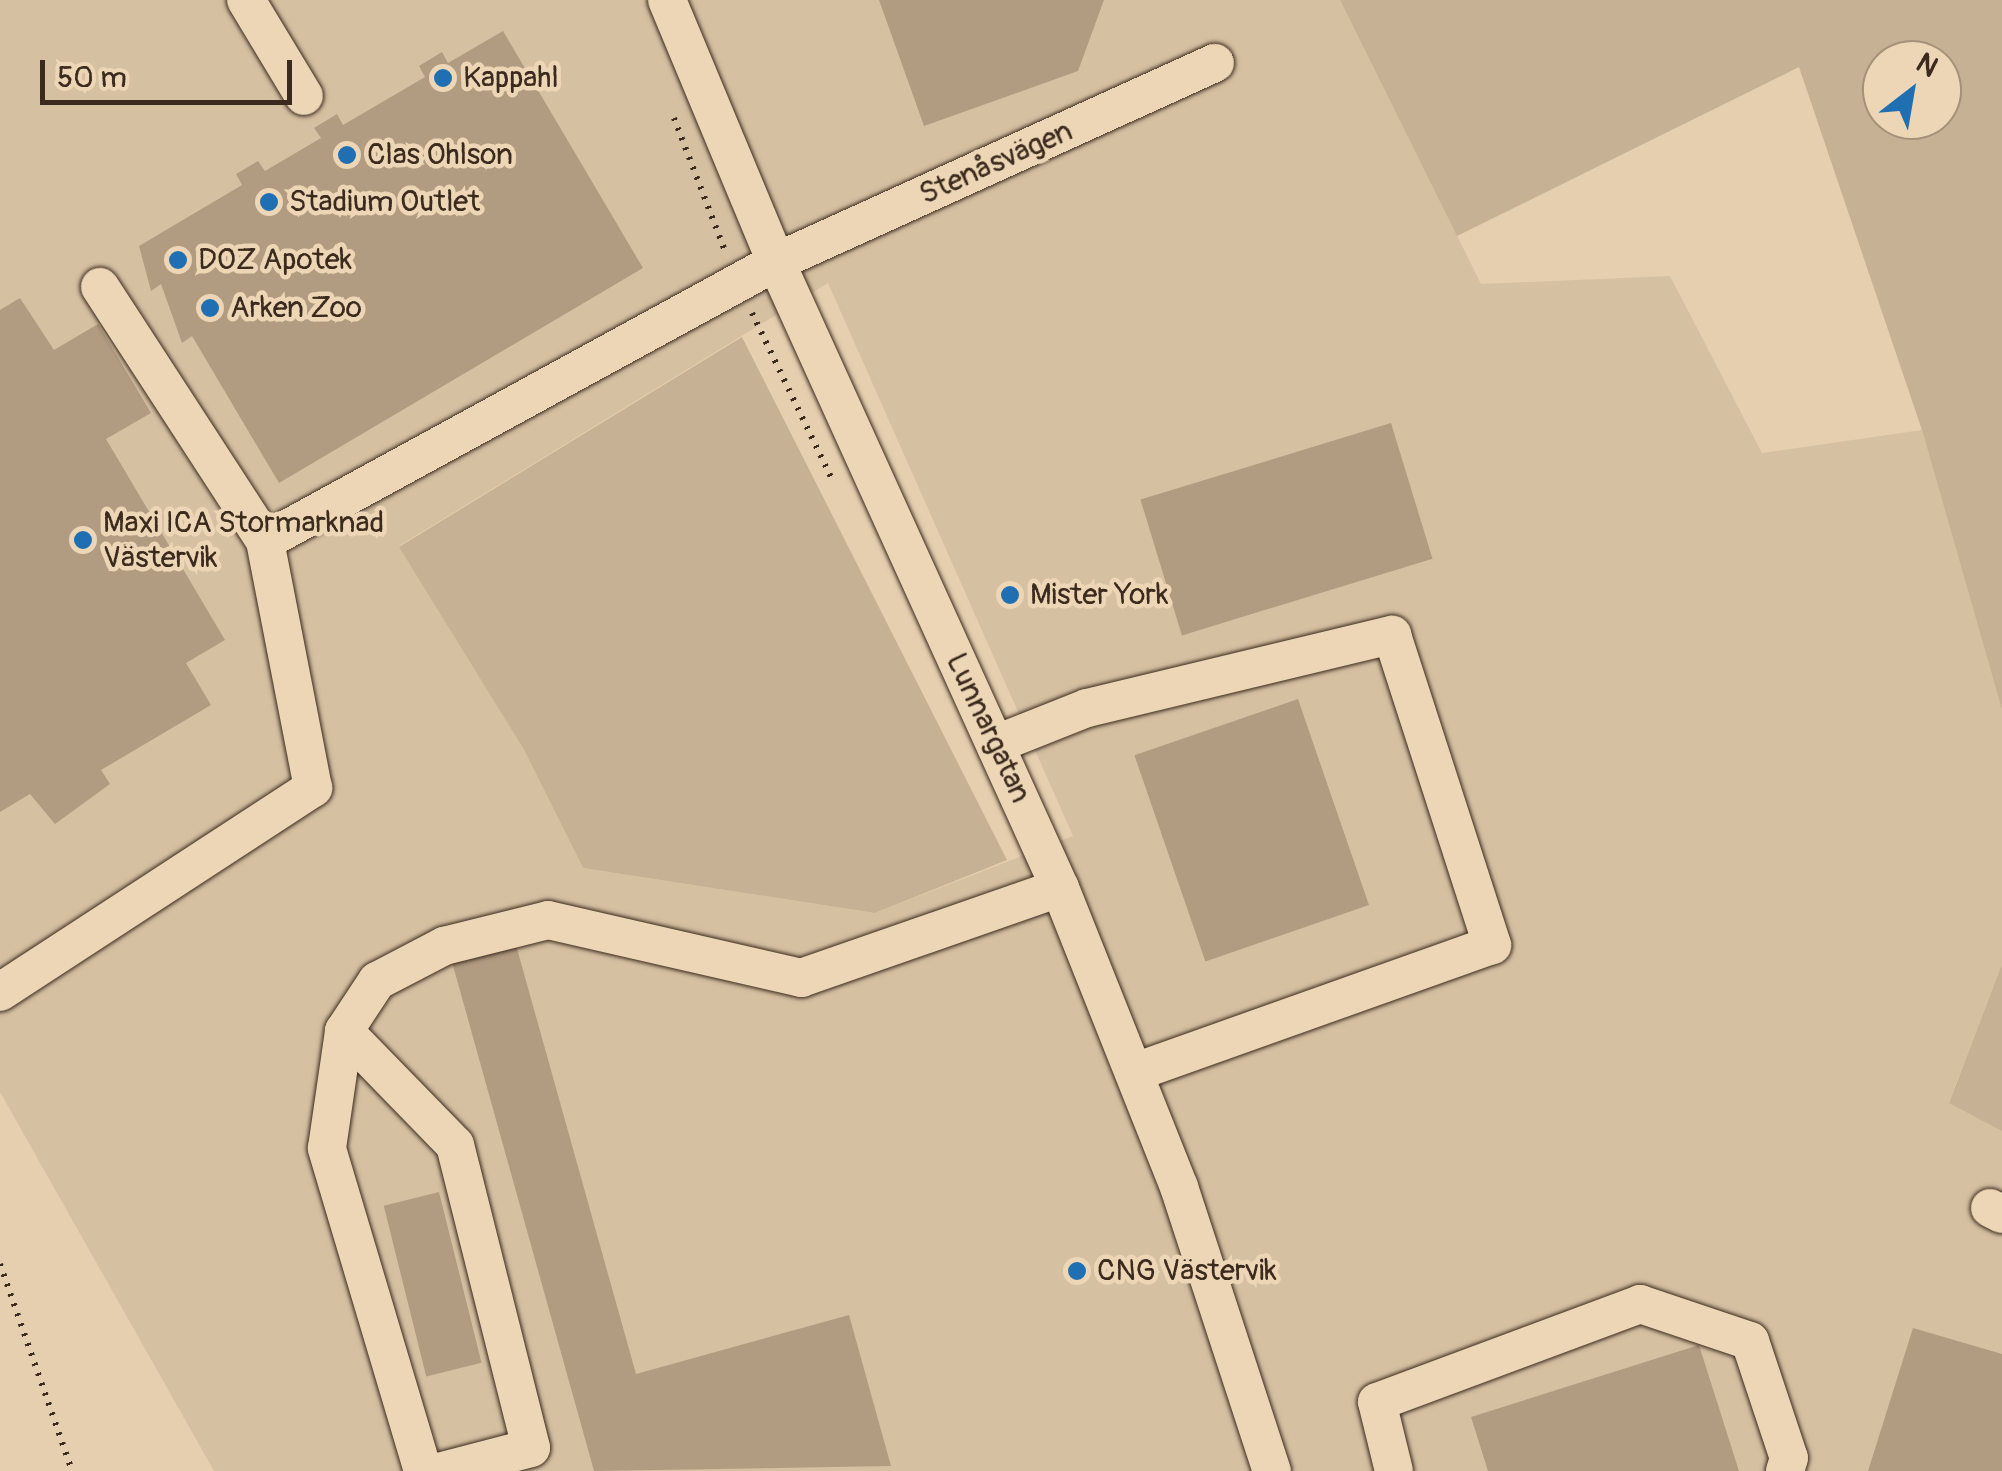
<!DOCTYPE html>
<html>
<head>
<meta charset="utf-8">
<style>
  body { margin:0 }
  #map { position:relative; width:2002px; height:1471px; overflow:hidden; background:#e5cfaf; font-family:Pangolin,sans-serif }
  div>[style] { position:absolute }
  .built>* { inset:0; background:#d5c0a2 }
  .green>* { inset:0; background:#c6b194 }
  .building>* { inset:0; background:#b19c82; transform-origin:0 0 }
  .path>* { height:6px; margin-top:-3px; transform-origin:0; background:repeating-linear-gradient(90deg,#3b2a1e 0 2.5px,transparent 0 10.5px) }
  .roads { filter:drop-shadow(0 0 2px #3b2a1e) drop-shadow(0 0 2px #3b2a1e) }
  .minor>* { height:38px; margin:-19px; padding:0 19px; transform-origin:19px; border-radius:19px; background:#ecd6b5 }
  .dots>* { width:28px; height:28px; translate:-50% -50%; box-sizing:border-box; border:5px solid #ecd6b5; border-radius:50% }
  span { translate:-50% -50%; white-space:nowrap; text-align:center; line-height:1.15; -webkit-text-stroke:9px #ecd6b5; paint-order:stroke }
  .poi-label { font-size:30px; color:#3b2a1e }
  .left { translate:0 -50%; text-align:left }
  .street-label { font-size:30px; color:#3b2a1e }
  .north { position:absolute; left:1862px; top:40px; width:100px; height:100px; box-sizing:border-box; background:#ecd6b5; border:2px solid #a59179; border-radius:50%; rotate:31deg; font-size:28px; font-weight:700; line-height:40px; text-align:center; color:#3b2a1e }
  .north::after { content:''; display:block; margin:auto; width:35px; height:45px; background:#1f6fb2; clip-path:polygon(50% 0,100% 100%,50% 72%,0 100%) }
  .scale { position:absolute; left:40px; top:60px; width:252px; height:45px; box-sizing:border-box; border:5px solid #3b2a1e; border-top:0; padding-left:12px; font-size:30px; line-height:35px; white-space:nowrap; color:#3b2a1e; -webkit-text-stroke:8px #ecd6b5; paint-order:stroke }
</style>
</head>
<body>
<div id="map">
  <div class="built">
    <i style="clip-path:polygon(evenodd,0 0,1340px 0,1481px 284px,1670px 276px,1762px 453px,1922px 430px,2002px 710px,2002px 964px,1949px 1102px,2002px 1131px,2002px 1471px,214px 1471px,0 1092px,0 0,828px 283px,1073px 836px,875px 913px,583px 868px,523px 748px,399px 546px,828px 283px)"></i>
  </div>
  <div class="green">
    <i style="clip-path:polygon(evenodd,1340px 0,2002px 0,2002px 710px,1922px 430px,1799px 67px,1457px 236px,1340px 0,1942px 60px,1942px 120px,1882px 120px,1882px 60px,1942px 60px)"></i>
    <i style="clip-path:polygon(742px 337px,1007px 860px,875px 913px,583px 868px,523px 748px,399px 547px)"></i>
    <i style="clip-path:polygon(2002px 964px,2002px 1131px,1949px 1103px)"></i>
  </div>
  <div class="building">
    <i style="clip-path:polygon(879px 0,1104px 0,1078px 71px,924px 126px)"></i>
    <i style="clip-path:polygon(503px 31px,643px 268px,279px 483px,192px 336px,182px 343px,161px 284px,151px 291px,139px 246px,242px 185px,236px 174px,258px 161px,265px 171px,321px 138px,314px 128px,337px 114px,343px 125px,425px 77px,419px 66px,442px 52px,448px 63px)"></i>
    <i style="clip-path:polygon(20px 298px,54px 350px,98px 324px,151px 413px,106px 439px,225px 640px,186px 663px,211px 705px,101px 770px,110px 784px,55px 824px,30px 794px,0 812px,0 310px)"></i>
    <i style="left:1391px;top:423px;width:142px;height:262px;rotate:73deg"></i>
    <i style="left:1298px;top:699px;width:218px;height:173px;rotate:71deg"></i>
    <i style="clip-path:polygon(516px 945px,636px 1374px,849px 1315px,891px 1466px,594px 1471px,452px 962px)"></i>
    <i style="left:439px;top:1192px;width:176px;height:57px;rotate:76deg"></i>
    <i style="clip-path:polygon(1913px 1328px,2002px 1354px,2002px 1471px,1868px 1471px)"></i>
    <i style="clip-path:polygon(1699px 1345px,1739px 1471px,1488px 1471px,1471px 1417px)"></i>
  </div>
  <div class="path">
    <i style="left:674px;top:118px;width:142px;rotate:69deg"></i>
    <i style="left:752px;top:313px;width:182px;rotate:64.3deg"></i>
    <i style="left:0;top:1264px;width:219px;rotate:70.8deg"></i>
  </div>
  <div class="roads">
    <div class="minor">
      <i style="left:246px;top:0;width:112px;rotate:58.9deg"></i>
      <i style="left:667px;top:0;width:284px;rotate:67.4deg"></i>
      <i style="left:776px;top:262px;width:687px;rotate:65.6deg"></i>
      <i style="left:1060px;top:888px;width:322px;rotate:68.3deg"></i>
      <i style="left:1179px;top:1187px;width:299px;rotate:71.9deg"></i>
      <i style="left:265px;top:541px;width:582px;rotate:-28.63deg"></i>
      <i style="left:776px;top:262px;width:482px;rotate:-24.4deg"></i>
      <i style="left:996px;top:744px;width:98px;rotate:-21.6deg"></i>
      <i style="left:1087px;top:708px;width:314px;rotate:-13.5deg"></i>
      <i style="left:1392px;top:635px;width:326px;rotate:72.1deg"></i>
      <i style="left:1492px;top:945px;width:379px;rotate:160.4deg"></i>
      <i style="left:0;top:992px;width:374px;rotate:-33.1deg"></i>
      <i style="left:313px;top:788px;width:252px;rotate:-101deg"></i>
      <i style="left:265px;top:541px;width:303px;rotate:-123deg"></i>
      <i style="left:344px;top:1031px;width:159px;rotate:45.8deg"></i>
      <i style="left:455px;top:1145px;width:312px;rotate:75.9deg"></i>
      <i style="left:531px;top:1448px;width:92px;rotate:165.5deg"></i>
      <i style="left:1990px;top:1208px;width:13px;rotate:27deg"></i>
      <i style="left:423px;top:1471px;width:337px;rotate:-106.6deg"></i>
      <i style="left:327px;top:1148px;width:118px;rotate:-81.7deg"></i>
      <i style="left:344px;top:1031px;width:60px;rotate:-56.6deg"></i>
      <i style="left:377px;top:981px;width:76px;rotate:-27.6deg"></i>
      <i style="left:444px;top:946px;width:107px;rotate:-14deg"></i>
      <i style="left:548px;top:920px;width:260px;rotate:12.9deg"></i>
      <i style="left:801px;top:978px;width:274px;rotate:-19.2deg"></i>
      <i style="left:1394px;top:1471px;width:71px;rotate:-103.8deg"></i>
      <i style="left:1377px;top:1402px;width:281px;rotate:-20.4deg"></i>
      <i style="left:1640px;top:1304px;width:116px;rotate:18.6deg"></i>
      <i style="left:1750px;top:1341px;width:123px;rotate:71.6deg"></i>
      <i style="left:1789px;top:1458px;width:14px;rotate:107deg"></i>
    </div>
  </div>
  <div class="dots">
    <i style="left:443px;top:78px;background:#1f6fb2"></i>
    <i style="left:347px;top:155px;background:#1f6fb2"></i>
    <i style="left:269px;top:202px;background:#1f6fb2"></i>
    <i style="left:178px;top:260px;background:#1f6fb2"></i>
    <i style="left:210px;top:308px;background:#1f6fb2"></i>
    <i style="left:83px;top:540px;background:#1f6fb2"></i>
    <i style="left:1010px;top:595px;background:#1f6fb2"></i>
    <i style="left:1077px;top:1271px;background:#1f6fb2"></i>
  </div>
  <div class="poi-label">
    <span class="left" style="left:463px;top:78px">Kappahl</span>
    <span class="left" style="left:367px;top:155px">Clas Ohlson</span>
    <span class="left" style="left:289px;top:202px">Stadium Outlet</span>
    <span class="left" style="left:198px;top:260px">DOZ Apotek</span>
    <span class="left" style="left:230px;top:308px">Arken Zoo</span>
    <span class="left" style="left:103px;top:540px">Maxi ICA Stormarknad<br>Västervik</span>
    <span class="left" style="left:1030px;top:595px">Mister York</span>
    <span class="left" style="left:1097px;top:1271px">CNG Västervik</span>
  </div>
  <div class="street-label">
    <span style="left:996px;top:163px;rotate:-24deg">Stenåsvägen</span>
    <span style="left:988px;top:728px;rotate:65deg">Lunnargatan</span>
  </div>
  <div class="north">N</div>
  <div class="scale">50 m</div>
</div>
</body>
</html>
